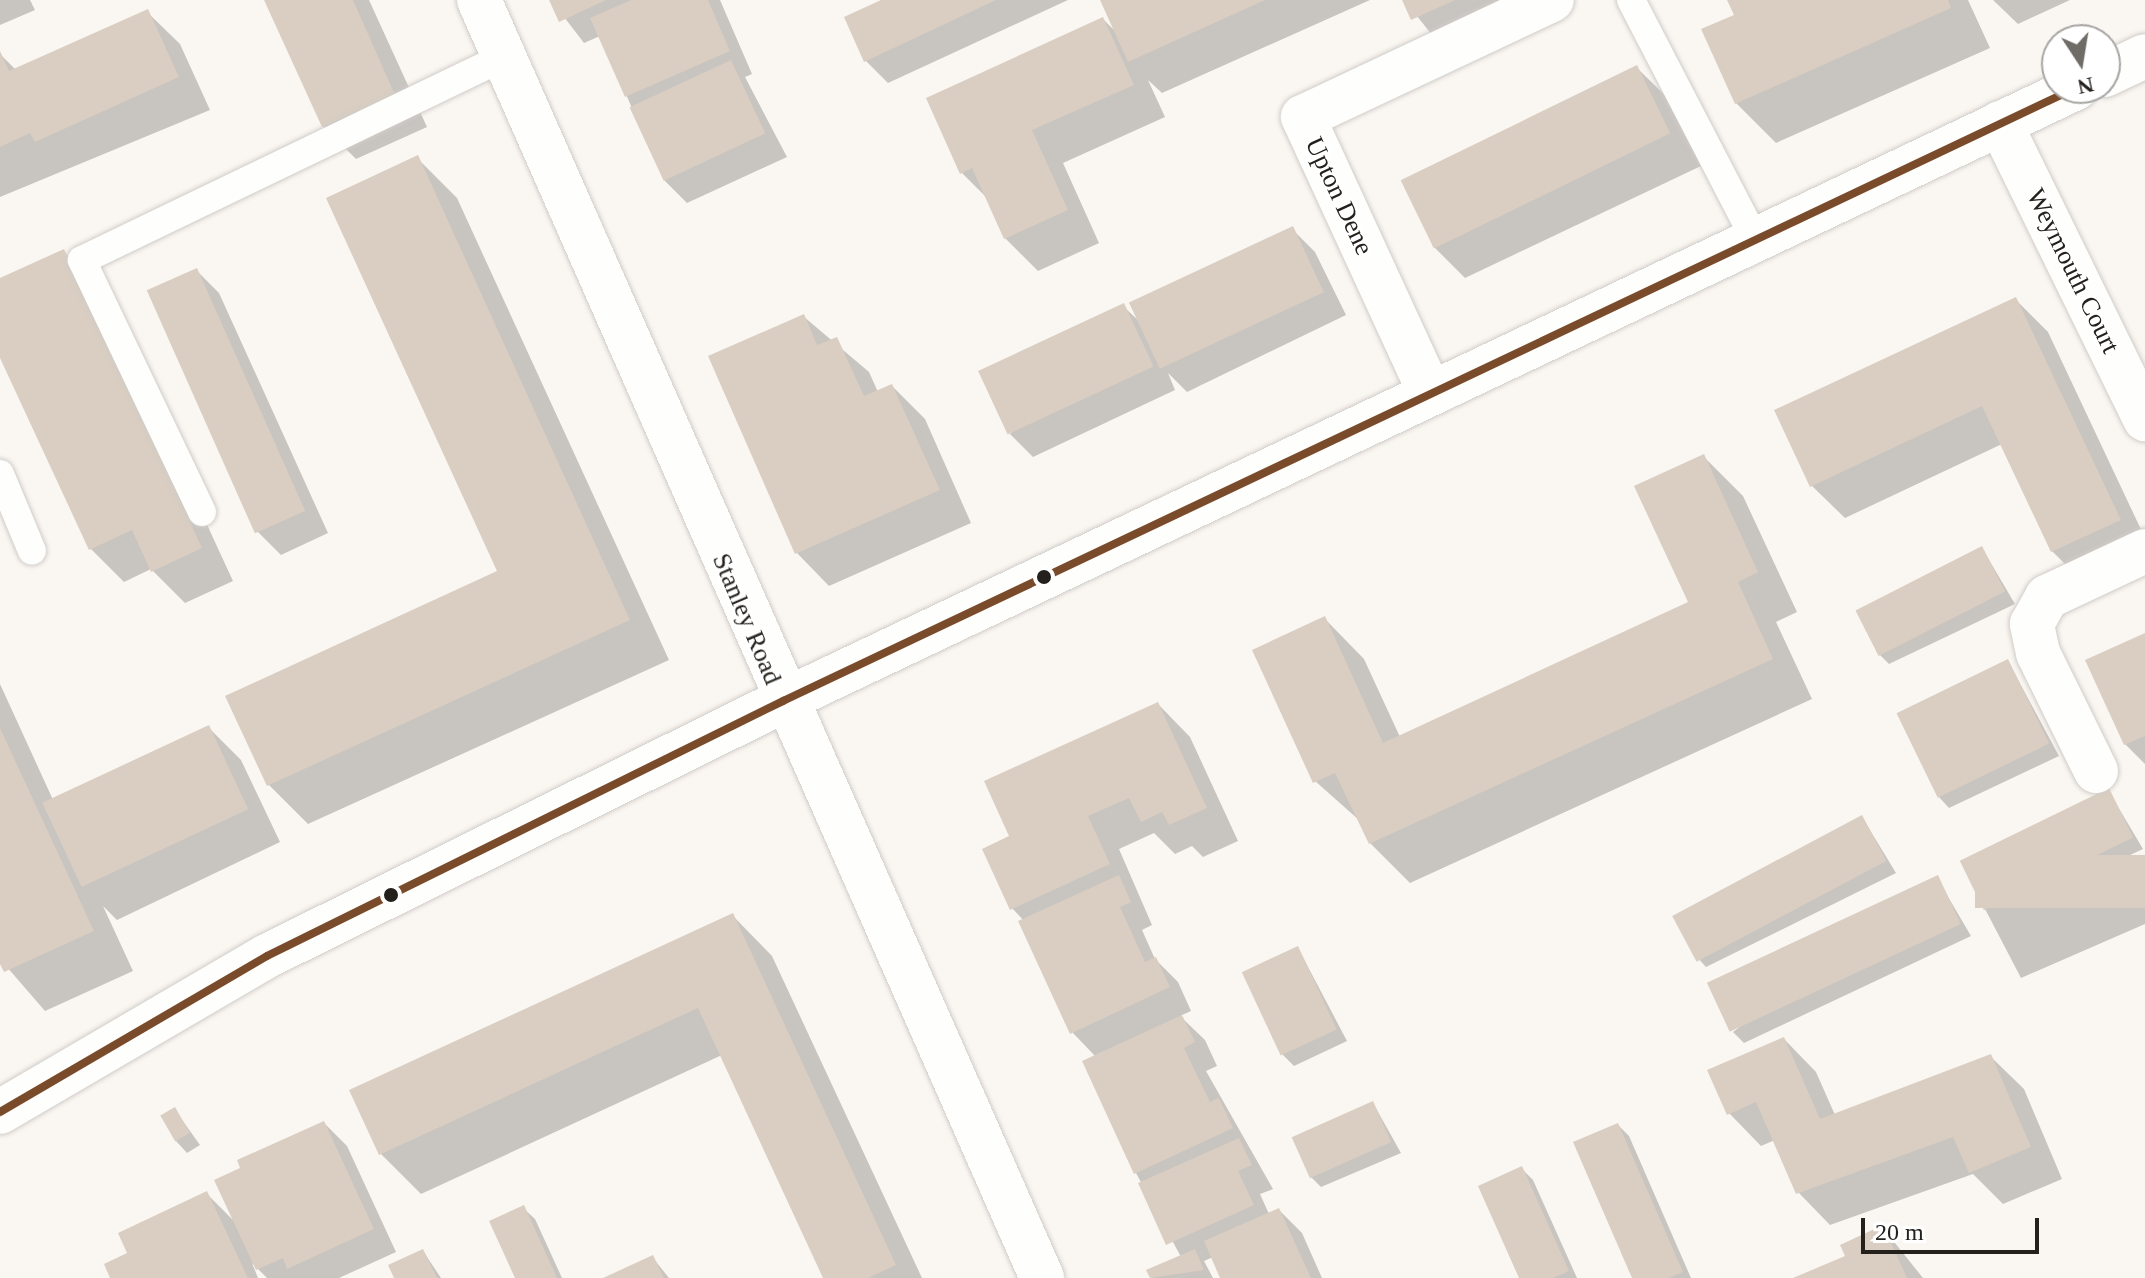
<!DOCTYPE html>
<html>
<head>
<meta charset="utf-8">
<style>
  body { margin:0 }
  #map { position:relative; width:2145px; height:1278px; overflow:hidden; background:#faf6f1; font-family:"Times New Roman",serif }
  div>[style] { position:absolute }
  .shadow>* { inset:0; background:#0003 }
  .building>* { inset:0; background:#d9cec1; transform-origin:0 0 }
  .roads { filter:drop-shadow(0 0 2px #d0ccc8) drop-shadow(0 0 2px #d0ccc8) }
  .service>* { height:28px; margin:-14px; padding:0 14px; transform-origin:14px; border-radius:14px; background:#fefefd }
  .minor>* { height:44px; margin:-22px; padding:0 22px; transform-origin:22px; border-radius:22px; background:#fefefd }
  .bus-1>* { height:8px; margin:-4px; padding:0 4px; transform-origin:4px; border-radius:4px; background:#7a4b2a }
  .dots>* { width:22px; height:22px; translate:-50% -50%; box-sizing:border-box; border:4px solid #fff; border-radius:50% }
  span { translate:-50% -50%; white-space:nowrap; text-align:center; line-height:1.15; -webkit-text-stroke:7px #fff; paint-order:stroke }
  .street-label { font-size:26px; color:#24201c }
  .north { position:absolute; left:2041px; top:24px; width:80px; height:80px; box-sizing:border-box; background:#fff; border:2px solid #a7a6a4; border-radius:50%; rotate:168deg; font-size:22px; font-weight:700; line-height:32px; text-align:center; color:#24201c }
  .north::after { content:''; display:block; margin:auto; width:28px; height:36px; background:#6f6b67; clip-path:polygon(50% 0,100% 100%,50% 72%,0 100%) }
  .scale { position:absolute; left:1861px; top:1218px; width:178px; height:36px; box-sizing:border-box; border:4px solid #24201c; border-top:0; padding-left:10px; font-size:24px; line-height:28px; white-space:nowrap; color:#24201c; -webkit-text-stroke:6px #fff; paint-order:stroke }
</style>
</head>
<body>
<div id="map">
  <div class="shadow">
    <i style="clip-path:polygon(0 0,30px 0,35px 10px,0 25px)"></i>
    <i style="clip-path:polygon(266px 0,369px 0,427px 127px,356px 159px,323px 126px)"></i>
    <i style="clip-path:polygon(551px 0,720px 0,752px 74px,745px 77px,787px 157px,687px 203px,664px 180px,600px 36px,584px 43px)"></i>
    <i style="clip-path:polygon(886px 0,1068px 0,888px 83px,865px 60px)"></i>
    <i style="clip-path:polygon(1102px 0,1370px 0,1162px 93px,1148px 80px,1165px 117px,1063px 163px,1099px 243px,1038px 271px,1005px 238px,987px 198px,962px 173px,1103px 19px,1116px 32px)"></i>
    <i style="clip-path:polygon(1404px 0,1508px 0,1445px 51px)"></i>
    <i style="clip-path:polygon(1730px 0,1968px 0,1990px 48px,1776px 143px,1736px 103px,1737px 16px)"></i>
    <i style="clip-path:polygon(1993px 0,2070px 0,2018px 24px)"></i>
    <i style="clip-path:polygon(147px 12px,180px 44px,210px 110px,0 197px,0 54px,16px 70px)"></i>
    <i style="clip-path:polygon(1637px 68px,1670px 100px,1701px 166px,1465px 278px,1432px 245px)"></i>
    <i style="clip-path:polygon(417px 158px,457px 198px,669px 660px,308px 824px,268px 784px,500px 572px)"></i>
    <i style="clip-path:polygon(1292px 229px,1315px 252px,1346px 315px,1187px 392px,1168px 373px,1175px 390px,1033px 457px,1010px 434px,1123px 306px,1141px 323px)"></i>
    <i style="clip-path:polygon(63px 251px,96px 284px,233px 581px,185px 603px,151px 569px,124px 582px,91px 549px,0 353px,0 280px)"></i>
    <i style="clip-path:polygon(196px 270px,219px 293px,328px 533px,281px 555px,258px 532px)"></i>
    <i style="clip-path:polygon(2015px 299px,2048px 332px,2145px 538px,2085px 584px,2052px 551px,2002px 444px,1845px 518px,1812px 486px)"></i>
    <i style="clip-path:polygon(803px 316px,869px 372px,878px 392px,892px 386px,925px 419px,971px 523px,829px 586px,797px 553px,711px 357px)"></i>
    <i style="clip-path:polygon(1703px 456px,1743px 496px,1797px 612px,1776px 622px,1812px 699px,1410px 883px,1370px 843px,1359px 820px,1315px 781px,1324px 618px,1364px 659px,1400px 737px,1691px 603px)"></i>
    <i style="clip-path:polygon(1982px 548px,2015px 604px,1889px 664px,1878px 653px)"></i>
    <i style="clip-path:polygon(2145px 635px,2145px 764px,2125px 744px)"></i>
    <i style="clip-path:polygon(2008px 661px,2059px 756px,1949px 808px,1938px 796px)"></i>
    <i style="clip-path:polygon(0 684px,54px 802px,209px 728px,241px 760px,280px 842px,117px 920px,103px 906px,133px 971px,45px 1011px,0 959px)"></i>
    <i style="clip-path:polygon(1158px 704px,1190px 737px,1238px 841px,1203px 857px,1192px 846px,1175px 854px,1154px 833px,1119px 849px,1152px 925px,1142px 930px,1155px 959px,1178px 982px,1191px 1011px,1180px 1016px,1205px 1040px,1217px 1066px,1206px 1071px,1273px 1189px,1260px 1194px,1269px 1214px,1279px 1210px,1302px 1233px,1322px 1278px,1223px 1278px,1213px 1257px,1204px 1261px,1213px 1278px,1152px 1278px,1149px 1271px,1181px 1257px,1136px 1173px,1096px 1057px,1072px 1032px,1024px 921px,1012px 908px,1012px 837px)"></i>
    <i style="clip-path:polygon(2108px 790px,2143px 849px,2021px 906px,2145px 857px,2145px 924px,2021px 978px,1984px 907px)"></i>
    <i style="clip-path:polygon(1862px 817px,1896px 873px,1706px 967px,1695px 955px)"></i>
    <i style="clip-path:polygon(1937px 878px,1971px 936px,1744px 1043px,1733px 1032px)"></i>
    <i style="clip-path:polygon(732px 915px,772px 956px,922px 1278px,825px 1278px,722px 1055px,421px 1194px,381px 1154px,352px 1091px)"></i>
    <i style="clip-path:polygon(1298px 948px,1347px 1041px,1294px 1066px,1282px 1054px)"></i>
    <i style="clip-path:polygon(1784px 1039px,1816px 1072px,1835px 1115px,1991px 1057px,2024px 1089px,2062px 1179px,2003px 1204px,1973px 1174px,1830px 1225px,1798px 1192px,1775px 1140px,1761px 1146px,1729px 1113px)"></i>
    <i style="clip-path:polygon(1373px 1103px,1401px 1153px,1321px 1187px,1309px 1175px)"></i>
    <i style="clip-path:polygon(175px 1110px,200px 1145px,187px 1153px,176px 1141px)"></i>
    <i style="clip-path:polygon(324px 1123px,347px 1146px,396px 1252px,339px 1278px,267px 1278px,252px 1263px,258px 1278px,112px 1278px,130px 1254px,206px 1193px,236px 1223px)"></i>
    <i style="clip-path:polygon(1618px 1125px,1629px 1136px,1691px 1278px,1634px 1278px)"></i>
    <i style="clip-path:polygon(1522px 1169px,1533px 1180px,1577px 1278px,1521px 1278px)"></i>
    <i style="clip-path:polygon(523px 1208px,535px 1219px,562px 1278px,517px 1278px)"></i>
    <i style="clip-path:polygon(1883px 1228px,1923px 1278px,1798px 1278px,1847px 1257px)"></i>
    <i style="clip-path:polygon(423px 1251px,441px 1278px,396px 1278px)"></i>
    <i style="clip-path:polygon(653px 1258px,669px 1278px,608px 1278px)"></i>
  </div>
  <div class="building">
    <i style="clip-path:polygon(264px 0,353px 0,395px 95px,322px 127px)"></i>
    <i style="clip-path:polygon(549px 0,606px 0,559px 22px)"></i>
    <i style="clip-path:polygon(631px 0,708px 0,730px 51px,625px 97px,590px 18px)"></i>
    <i style="clip-path:polygon(881px 0,996px 0,864px 62px,844px 17px)"></i>
    <i style="clip-path:polygon(1100px 0,1265px 0,1128px 62px)"></i>
    <i style="clip-path:polygon(1402px 0,1455px 0,1411px 20px)"></i>
    <i style="clip-path:polygon(1727px 0,1948px 0,1951px 8px,1735px 104px,1701px 29px,1734px 15px)"></i>
    <i style="clip-path:polygon(148px 9px,179px 77px,35px 142px,30px 133px,0 147px,0 51px,9px 71px)"></i>
    <i style="clip-path:polygon(1103px 17px,1134px 85px,1032px 130px,1068px 210px,1004px 239px,972px 168px,960px 174px,926px 98px)"></i>
    <i style="left:731px;top:60px;width:81px;height:112px;rotate:65deg"></i>
    <i style="left:1637px;top:65px;width:76px;height:263px;rotate:64deg"></i>
    <i style="clip-path:polygon(418px 155px,630px 620px,267px 786px,225px 696px,497px 571px,326px 198px)"></i>
    <i style="left:1293px;top:226px;width:73px;height:181px;rotate:65deg"></i>
    <i style="clip-path:polygon(64px 249px,202px 548px,151px 572px,132px 530px,89px 550px,0 358px,0 278px)"></i>
    <i style="left:197px;top:268px;width:266px;height:55px;rotate:66deg"></i>
    <i style="clip-path:polygon(2016px 297px,2121px 520px,2051px 552px,1982px 406px,1810px 487px,1774px 410px)"></i>
    <i style="left:1124px;top:303px;width:70px;height:161px;rotate:65deg"></i>
    <i style="clip-path:polygon(804px 314px,817px 345px,837px 337px,864px 396px,892px 384px,940px 490px,795px 554px,708px 356px)"></i>
    <i style="clip-path:polygon(1704px 454px,1758px 572px,1738px 582px,1773px 659px,1369px 844px,1335px 773px,1313px 783px,1252px 650px,1325px 616px,1383px 743px,1688px 602px,1634px 486px)"></i>
    <i style="left:1982px;top:546px;width:51px;height:142px;rotate:63deg"></i>
    <i style="clip-path:polygon(2145px 633px,2145px 736px,2124px 745px,2085px 660px)"></i>
    <i style="left:2008px;top:659px;width:94px;height:124px;rotate:64deg"></i>
    <i style="clip-path:polygon(1158px 702px,1207px 808px,1169px 825px,1162px 812px,1141px 822px,1129px 798px,1088px 816px,1110px 864px,1010px 910px,982px 849px,1009px 836px,984px 781px)"></i>
    <i style="left:209px;top:725px;width:93px;height:184px;rotate:65deg"></i>
    <i style="clip-path:polygon(0 728px,94px 931px,4px 972px,0 964px)"></i>
    <i style="left:2109px;top:788px;width:55px;height:166px;rotate:64deg"></i>
    <i style="left:1862px;top:815px;width:52px;height:215px;rotate:62deg"></i>
    <i style="left:2145px;top:855px;width:53px;height:170px;rotate:90deg"></i>
    <i style="clip-path:polygon(1119px 875px,1131px 902px,1120px 907px,1145px 962px,1156px 957px,1170px 987px,1070px 1034px,1018px 921px)"></i>
    <i style="left:1938px;top:875px;width:54px;height:255px;rotate:65deg"></i>
    <i style="clip-path:polygon(733px 913px,896px 1265px,868px 1278px,823px 1278px,698px 1008px,379px 1155px,349px 1090px)"></i>
    <i style="left:1298px;top:946px;width:92px;height:62px;rotate:65deg"></i>
    <i style="clip-path:polygon(1182px 1015px,1195px 1042px,1184px 1048px,1210px 1102px,1219px 1098px,1233px 1128px,1134px 1174px,1082px 1061px)"></i>
    <i style="clip-path:polygon(1784px 1037px,1820px 1119px,1991px 1054px,2031px 1147px,1969px 1173px,1953px 1137px,1796px 1194px,1756px 1102px,1727px 1115px,1707px 1070px)"></i>
    <i style="left:1373px;top:1101px;width:45px;height:89px;rotate:66deg"></i>
    <i style="left:175px;top:1107px;width:30px;height:17px;rotate:60deg"></i>
    <i style="clip-path:polygon(324px 1121px,374px 1229px,287px 1269px,283px 1258px,256px 1270px,214px 1180px,240px 1168px,237px 1160px)"></i>
    <i style="clip-path:polygon(1618px 1123px,1683px 1272px,1669px 1278px,1632px 1278px,1573px 1142px)"></i>
    <i style="clip-path:polygon(1239px 1138px,1252px 1165px,1238px 1171px,1254px 1205px,1166px 1245px,1138px 1183px)"></i>
    <i style="clip-path:polygon(1522px 1166px,1569px 1271px,1553px 1278px,1519px 1278px,1478px 1186px)"></i>
    <i style="clip-path:polygon(207px 1191px,248px 1278px,110px 1278px,104px 1264px,127px 1253px,118px 1233px)"></i>
    <i style="clip-path:polygon(524px 1205px,557px 1278px,515px 1278px,489px 1221px)"></i>
    <i style="clip-path:polygon(1279px 1208px,1311px 1278px,1220px 1278px,1204px 1241px)"></i>
    <i style="clip-path:polygon(1883px 1225px,1907px 1278px,1793px 1278px,1845px 1256px,1840px 1245px)"></i>
    <i style="clip-path:polygon(423px 1249px,437px 1278px,394px 1278px,388px 1265px)"></i>
    <i style="clip-path:polygon(1195px 1249px,1204px 1270px,1150px 1278px,1146px 1270px)"></i>
    <i style="clip-path:polygon(653px 1255px,664px 1278px,603px 1278px)"></i>
  </div>
  <div class="roads">
    <div class="service">
      <i style="left:1631px;top:0;width:271px;rotate:62.6deg"></i>
      <i style="left:0;top:474px;width:83px;rotate:67.4deg"></i>
      <i style="left:202px;top:512px;width:279px;rotate:-115.5deg"></i>
      <i style="left:82px;top:260px;width:471px;rotate:-25.7deg"></i>
    </div>
    <div class="minor">
      <i style="left:479px;top:0;width:1397px;rotate:66.22deg"></i>
      <i style="left:2105px;top:75px;width:44px;rotate:-25.4deg"></i>
      <i style="left:2000px;top:123px;width:330px;rotate:63.9deg"></i>
      <i style="left:1430px;top:393px;width:304px;rotate:-114.7deg"></i>
      <i style="left:1303px;top:117px;width:275px;rotate:-25.2deg"></i>
      <i style="left:2096px;top:771px;width:131px;rotate:-116.2deg"></i>
      <i style="left:2038px;top:653px;width:30px;rotate:-102deg"></i>
      <i style="left:2032px;top:624px;width:31px;rotate:-61deg"></i>
      <i style="left:2047px;top:597px;width:108px;rotate:-25.1deg"></i>
      <i style="left:0;top:1112px;width:309px;rotate:-30.3deg"></i>
      <i style="left:267px;top:956px;width:576px;rotate:-26.3deg"></i>
      <i style="left:783px;top:701px;width:1431px;rotate:-25.37deg"></i>
    </div>
  </div>
  <div class="bus-1">
    <i style="left:0;top:1112px;width:309px;rotate:-30.3deg"></i>
    <i style="left:267px;top:956px;width:576px;rotate:-26.3deg"></i>
    <i style="left:783px;top:701px;width:1431px;rotate:-25.37deg"></i>
  </div>
  <div class="dots">
    <i style="left:1044px;top:577px;background:#24201c"></i>
    <i style="left:391px;top:895px;background:#24201c"></i>
  </div>
  <div class="street-label">
    <span style="left:1339px;top:196px;rotate:65deg">Upton Dene</span>
    <span style="left:2073px;top:271px;rotate:64deg">Weymouth Court</span>
    <span style="left:747px;top:619px;rotate:67deg">Stanley Road</span>
  </div>
  <div class="north">N</div>
  <div class="scale">20 m</div>
</div>
</body>
</html>
